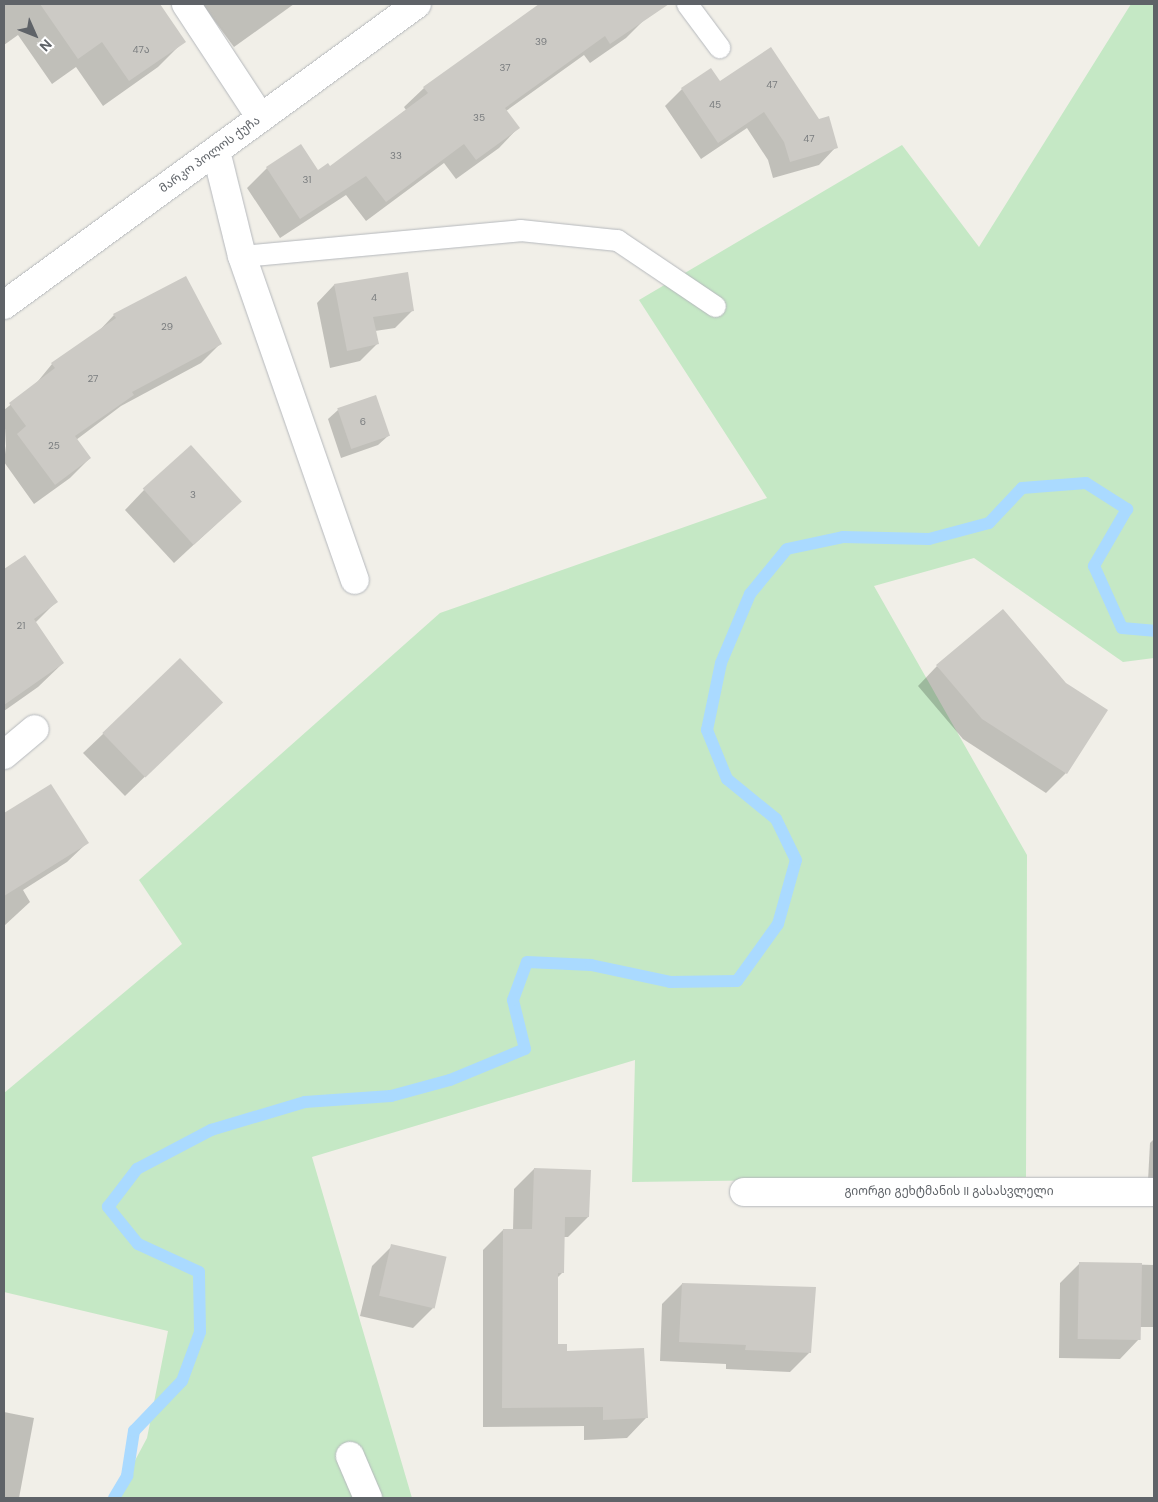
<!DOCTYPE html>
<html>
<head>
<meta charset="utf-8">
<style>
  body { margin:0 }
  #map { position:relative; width:1158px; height:1502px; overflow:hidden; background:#f1efe8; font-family:"DM Sans","Noto Sans Georgian",sans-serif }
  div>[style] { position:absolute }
  .green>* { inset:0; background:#c5e8c5 }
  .shadow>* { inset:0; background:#0003 }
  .stream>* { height:12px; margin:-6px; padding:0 6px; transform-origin:6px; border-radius:6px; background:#aadaff }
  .building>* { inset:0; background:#cccac5; transform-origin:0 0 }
  .roads { filter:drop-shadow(0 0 1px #b5b8bc) drop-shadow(0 0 1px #b5b8bc) }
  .lane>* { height:21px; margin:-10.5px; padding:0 10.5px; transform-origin:10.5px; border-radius:10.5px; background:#fff }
  .street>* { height:28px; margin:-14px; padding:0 14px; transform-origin:14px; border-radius:14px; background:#fff }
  span { translate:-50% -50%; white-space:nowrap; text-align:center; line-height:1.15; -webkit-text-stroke:4.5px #fff; paint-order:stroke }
  .number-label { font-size:10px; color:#7a7d7f }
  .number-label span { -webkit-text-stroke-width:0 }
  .street-label { font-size:12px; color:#5f6368 }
  .frame { position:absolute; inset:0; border:5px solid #5f6368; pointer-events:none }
  .north { position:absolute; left:10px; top:10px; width:50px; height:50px; -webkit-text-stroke:4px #fff; paint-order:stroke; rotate:134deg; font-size:14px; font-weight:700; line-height:20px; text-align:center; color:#5f6368 }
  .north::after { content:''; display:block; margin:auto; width:18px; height:22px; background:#5f6368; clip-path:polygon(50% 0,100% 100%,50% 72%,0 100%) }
</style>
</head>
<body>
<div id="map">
  <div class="green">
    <i style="clip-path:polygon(1131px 4px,1154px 4px,1154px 658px,1123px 662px,974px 558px,874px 586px,1027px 855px,1026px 1177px,632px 1182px,635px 1060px,312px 1157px,412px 1498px,115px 1498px,147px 1438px,168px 1331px,4px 1292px,4px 1093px,182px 944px,139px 880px,440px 613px,767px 498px,639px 300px,902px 145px,979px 247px)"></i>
  </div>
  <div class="shadow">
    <i style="clip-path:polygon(4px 4px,158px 4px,184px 41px,158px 67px,103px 106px,76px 67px,52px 84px,18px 35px,4px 45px)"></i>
    <i style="clip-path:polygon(202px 4px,294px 4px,234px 47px)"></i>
    <i style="clip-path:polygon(546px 4px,662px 4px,644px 16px,646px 18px,626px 38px,590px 63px,584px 55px,506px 111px,518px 128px,499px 148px,456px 179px,444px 163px,366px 221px,346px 195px,280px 238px,247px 188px,267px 168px,301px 146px,318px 172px,330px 168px,406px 110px,404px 107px,424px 88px)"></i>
    <i style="clip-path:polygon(719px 82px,836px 147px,819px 165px,773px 178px,768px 160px,747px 128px,701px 159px,665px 106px,682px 89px)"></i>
    <i style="clip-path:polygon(334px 285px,413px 310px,395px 328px,375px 331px,378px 343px,360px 361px,330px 368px,317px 303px)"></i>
    <i style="clip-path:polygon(114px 315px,221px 343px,201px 363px,121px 406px,76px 440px,90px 458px,70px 478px,34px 504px,4px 462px,6px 446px,4px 410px,34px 386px,52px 364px,97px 333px)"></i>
    <i style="clip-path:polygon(338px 410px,388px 436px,378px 445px,341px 458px,328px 419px)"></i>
    <i style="clip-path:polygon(144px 490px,241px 501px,174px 563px,125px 510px)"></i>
    <i style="clip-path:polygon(24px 556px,56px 602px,35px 623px,63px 663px,38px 687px,4px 711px,4px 571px)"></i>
    <i style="clip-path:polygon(937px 666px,1066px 773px,1046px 793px,963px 739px,918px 686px)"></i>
    <i style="clip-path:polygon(201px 722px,125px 796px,83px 753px,103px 734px)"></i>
    <i style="clip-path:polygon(12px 810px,87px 843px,67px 862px,23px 890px,30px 902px,4px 926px,4px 818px)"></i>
    <i style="clip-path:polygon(1154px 1139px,1154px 1181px,1148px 1181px,1150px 1143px)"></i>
    <i style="clip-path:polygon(534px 1169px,588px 1217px,568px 1237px,564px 1237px,563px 1272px,557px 1278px,557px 1345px,646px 1418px,627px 1438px,584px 1440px,584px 1426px,483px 1427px,483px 1250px,503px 1230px,513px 1230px,514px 1189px)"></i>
    <i style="clip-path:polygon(392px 1246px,433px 1308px,413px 1328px,360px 1316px,372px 1266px)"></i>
    <i style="clip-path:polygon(1080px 1263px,1154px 1265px,1154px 1327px,1139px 1327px,1139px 1339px,1120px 1359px,1059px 1358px,1060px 1283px)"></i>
    <i style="clip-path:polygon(682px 1284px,810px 1352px,790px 1372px,726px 1369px,726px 1364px,660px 1361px,662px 1304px)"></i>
    <i style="clip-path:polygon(4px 1412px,34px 1418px,19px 1498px,4px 1498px)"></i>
  </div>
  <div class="stream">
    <i style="left:114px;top:1498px;width:26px;rotate:-59deg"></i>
    <i style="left:127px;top:1476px;width:46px;rotate:-81.2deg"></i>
    <i style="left:134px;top:1431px;width:69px;rotate:-46.2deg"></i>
    <i style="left:182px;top:1381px;width:52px;rotate:-69.8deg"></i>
    <i style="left:200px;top:1332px;width:60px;rotate:-91deg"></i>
    <i style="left:199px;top:1272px;width:67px;rotate:-155.3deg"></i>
    <i style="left:138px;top:1244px;width:48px;rotate:-129deg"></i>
    <i style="left:108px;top:1207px;width:48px;rotate:-52.7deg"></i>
    <i style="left:137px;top:1169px;width:84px;rotate:-27.8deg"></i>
    <i style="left:211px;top:1130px;width:98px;rotate:-16.6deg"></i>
    <i style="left:305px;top:1102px;width:86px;rotate:-4deg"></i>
    <i style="left:391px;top:1096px;width:61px;rotate:-15.2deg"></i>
    <i style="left:450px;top:1080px;width:81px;rotate:-22.5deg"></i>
    <i style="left:525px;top:1049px;width:50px;rotate:-103.8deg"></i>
    <i style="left:513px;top:1000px;width:40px;rotate:-69.8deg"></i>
    <i style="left:527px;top:962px;width:64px;rotate:2.7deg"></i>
    <i style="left:591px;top:965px;width:81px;rotate:12.1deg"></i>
    <i style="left:670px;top:982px;width:67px;rotate:-0.9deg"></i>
    <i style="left:737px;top:981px;width:70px;rotate:-54.3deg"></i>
    <i style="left:778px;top:924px;width:66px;rotate:-74.3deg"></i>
    <i style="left:796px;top:860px;width:46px;rotate:-116deg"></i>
    <i style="left:776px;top:819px;width:63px;rotate:-140.8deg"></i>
    <i style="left:727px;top:779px;width:53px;rotate:-112.2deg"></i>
    <i style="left:707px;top:730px;width:68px;rotate:-78.2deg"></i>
    <i style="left:721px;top:663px;width:75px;rotate:-67.2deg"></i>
    <i style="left:750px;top:594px;width:58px;rotate:-50.6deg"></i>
    <i style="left:787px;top:549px;width:57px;rotate:-12.1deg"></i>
    <i style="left:843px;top:537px;width:86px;rotate:1.3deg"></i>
    <i style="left:929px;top:539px;width:62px;rotate:-14.9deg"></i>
    <i style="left:989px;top:523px;width:48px;rotate:-46.7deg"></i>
    <i style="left:1022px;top:488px;width:64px;rotate:-4.5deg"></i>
    <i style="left:1086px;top:483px;width:49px;rotate:32.4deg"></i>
    <i style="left:1127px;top:509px;width:66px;rotate:120.1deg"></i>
    <i style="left:1094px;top:566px;width:68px;rotate:65.7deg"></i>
    <i style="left:1122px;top:628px;width:32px;rotate:5deg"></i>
  </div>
  <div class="building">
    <i style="clip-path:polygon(40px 4px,160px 4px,186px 42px,129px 81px,102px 42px,78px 59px)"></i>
    <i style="clip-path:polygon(539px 4px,669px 4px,610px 44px,605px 36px,505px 108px,520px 128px,476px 160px,464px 144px,386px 202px,366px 176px,300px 219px,266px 167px,301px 144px,318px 170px,328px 163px,330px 166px,428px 93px,423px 87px)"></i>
    <i style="clip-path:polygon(771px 47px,819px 119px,829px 116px,838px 148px,790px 162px,784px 142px,764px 112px,718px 143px,681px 88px,711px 68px,720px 81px)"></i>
    <i style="clip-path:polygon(408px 272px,414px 311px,373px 317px,379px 344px,347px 351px,334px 284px)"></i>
    <i style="clip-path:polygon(186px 276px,222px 344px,132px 392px,134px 395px,75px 436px,91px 458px,55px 485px,17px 434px,26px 426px,9px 403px,55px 368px,51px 363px,116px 318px,113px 314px)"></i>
    <i style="left:376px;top:395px;width:43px;height:41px;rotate:71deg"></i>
    <i style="left:191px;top:445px;width:76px;height:65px;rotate:48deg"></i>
    <i style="clip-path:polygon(25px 555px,58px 602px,34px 619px,64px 663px,4px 705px,4px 569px)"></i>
    <i style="clip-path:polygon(1003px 609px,1066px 683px,1108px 710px,1067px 774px,982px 719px,936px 665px)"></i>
    <i style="left:180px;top:658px;width:62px;height:108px;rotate:46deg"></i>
    <i style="clip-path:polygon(51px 784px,89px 843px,4px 896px,4px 813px)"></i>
    <i style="clip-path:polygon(534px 1168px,591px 1170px,589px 1217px,565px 1217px,564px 1273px,558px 1273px,558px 1344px,567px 1344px,567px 1351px,644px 1348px,648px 1418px,603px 1420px,603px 1407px,502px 1408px,503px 1229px,532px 1229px)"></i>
    <i style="left:391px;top:1244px;width:57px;height:53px;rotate:13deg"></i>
    <i style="left:1079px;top:1262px;width:63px;height:77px;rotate:1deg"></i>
    <i style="clip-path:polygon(682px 1283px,816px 1287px,811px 1353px,745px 1350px,746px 1345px,679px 1342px)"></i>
  </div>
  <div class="roads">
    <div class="lane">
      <i style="left:687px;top:4px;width:54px;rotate:53.3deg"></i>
      <i style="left:242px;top:256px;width:279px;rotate:-5.3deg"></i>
      <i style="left:520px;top:230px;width:98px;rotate:5.9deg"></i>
      <i style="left:617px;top:240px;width:118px;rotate:34deg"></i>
    </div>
    <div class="street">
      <i style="left:186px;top:4px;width:136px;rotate:56.7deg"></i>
      <i style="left:216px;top:151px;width:108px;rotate:76.1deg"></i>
      <i style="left:242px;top:256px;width:343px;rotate:70.8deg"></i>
      <i style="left:4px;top:305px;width:511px;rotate:-36.09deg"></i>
      <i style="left:4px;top:755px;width:40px;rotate:-40deg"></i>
      <i style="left:744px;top:1192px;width:410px"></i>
      <i style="left:350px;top:1456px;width:46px;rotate:66.8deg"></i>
    </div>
  </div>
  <div class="number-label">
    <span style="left:541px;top:42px">39</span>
    <span style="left:141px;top:50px">47ა</span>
    <span style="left:505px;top:68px">37</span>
    <span style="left:772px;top:85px">47</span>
    <span style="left:715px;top:105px">45</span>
    <span style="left:479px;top:118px">35</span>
    <span style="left:809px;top:139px">47</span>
    <span style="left:396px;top:156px">33</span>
    <span style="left:307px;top:180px">31</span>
    <span style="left:374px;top:298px">4</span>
    <span style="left:167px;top:327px">29</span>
    <span style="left:93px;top:379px">27</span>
    <span style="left:363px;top:422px">6</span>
    <span style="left:54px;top:446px">25</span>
    <span style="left:193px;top:495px">3</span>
    <span style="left:21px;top:626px">21</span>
  </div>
  <div class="street-label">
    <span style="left:210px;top:155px;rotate:-36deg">მარკო პოლოს ქუჩა</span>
    <span style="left:949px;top:1192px">გიორგი გეხტმანის II გასასვლელი</span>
  </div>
  <div class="frame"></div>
  <div class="north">N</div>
</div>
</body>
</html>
